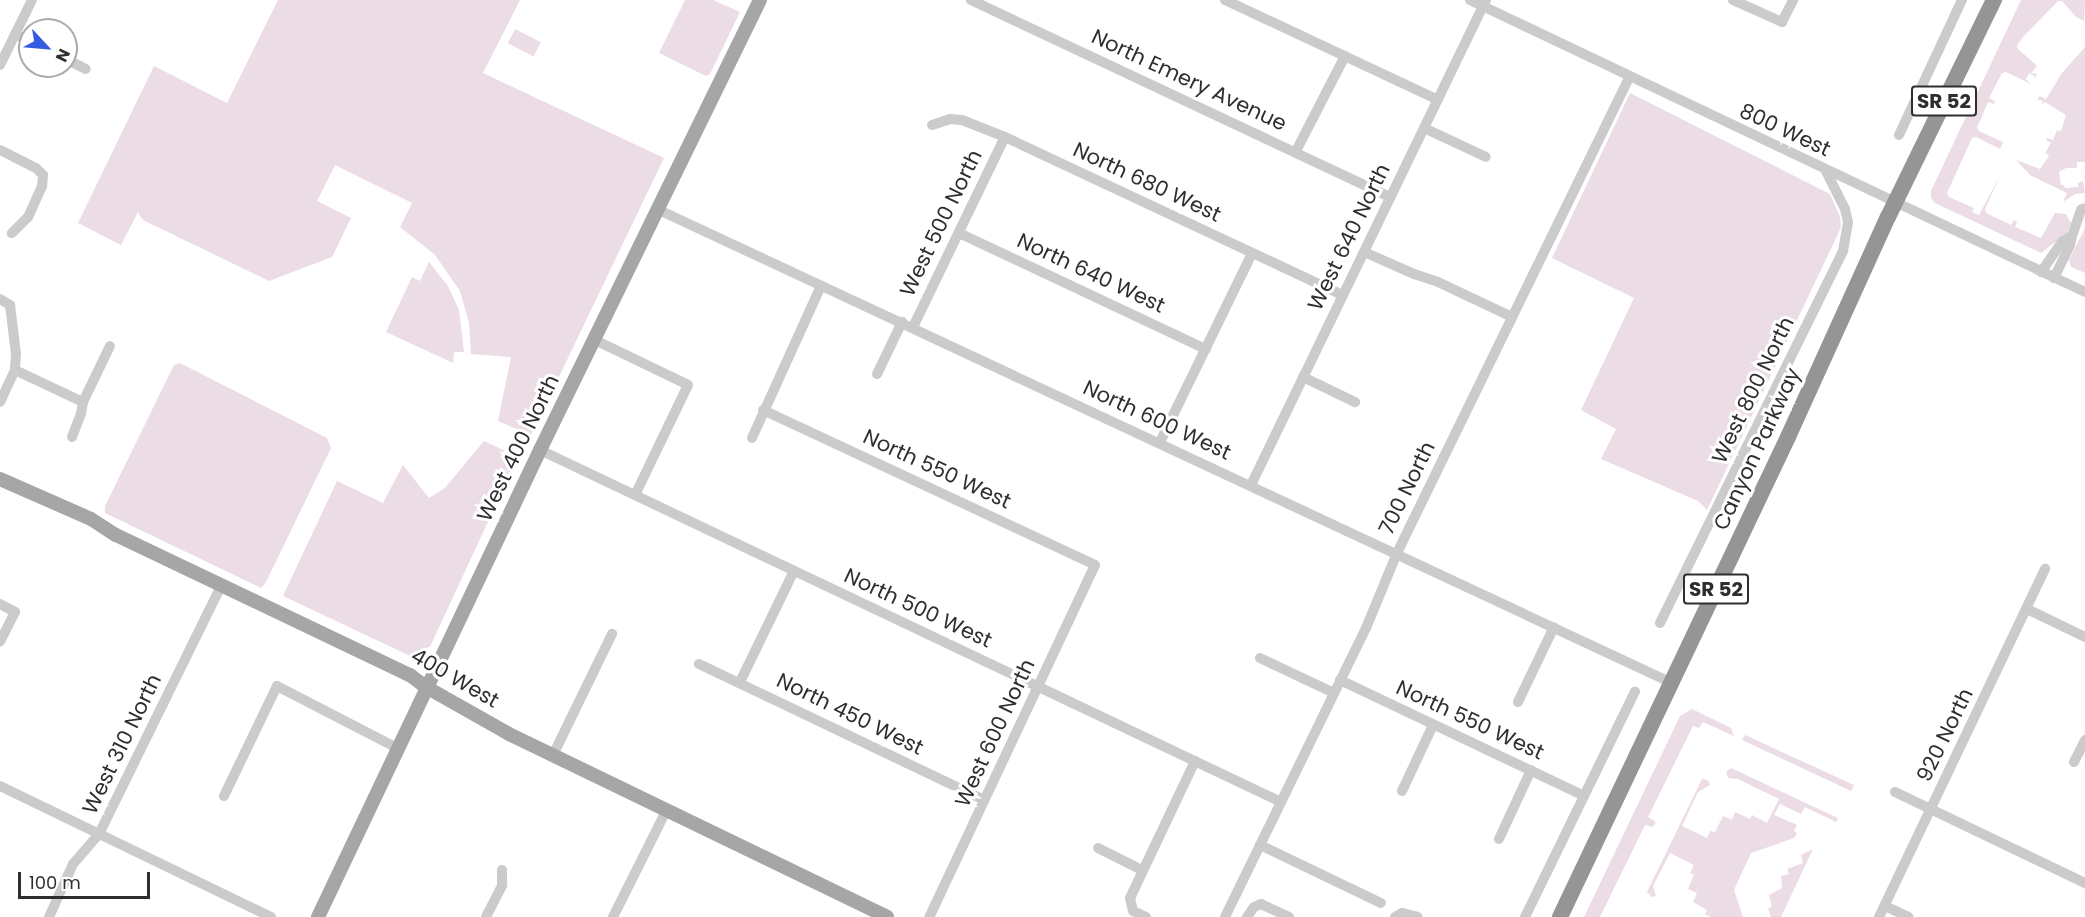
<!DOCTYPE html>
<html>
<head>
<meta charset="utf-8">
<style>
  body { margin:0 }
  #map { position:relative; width:2085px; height:917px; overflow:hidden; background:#fff; font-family:Poppins,sans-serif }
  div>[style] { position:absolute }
  .green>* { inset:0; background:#ebdce6; transform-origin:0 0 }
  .minor>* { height:10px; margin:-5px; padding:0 5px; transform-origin:5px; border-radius:5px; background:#cbcbcb }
  .major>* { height:14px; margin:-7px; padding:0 7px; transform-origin:7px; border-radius:7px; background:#a6a6a6 }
  .highway>* { height:16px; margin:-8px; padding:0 8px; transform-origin:8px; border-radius:8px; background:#959595 }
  span { translate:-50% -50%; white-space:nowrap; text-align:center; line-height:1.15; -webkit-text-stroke:6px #fff; paint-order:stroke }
  .shield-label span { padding:2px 4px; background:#fff; border:2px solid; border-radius:4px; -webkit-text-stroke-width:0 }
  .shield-label { font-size:20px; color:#2e2e2e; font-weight:700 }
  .street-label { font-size:21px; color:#2e2e2e }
  .north { position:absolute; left:18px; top:18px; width:60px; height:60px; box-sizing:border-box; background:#fff; border:2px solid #ababab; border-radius:50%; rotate:116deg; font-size:16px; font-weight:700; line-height:24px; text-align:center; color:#2e2e2e }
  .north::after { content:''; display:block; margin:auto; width:21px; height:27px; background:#345ce1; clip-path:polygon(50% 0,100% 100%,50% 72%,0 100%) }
  .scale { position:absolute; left:18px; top:872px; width:132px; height:27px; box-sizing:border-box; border:3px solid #2e2e2e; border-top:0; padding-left:8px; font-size:18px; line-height:21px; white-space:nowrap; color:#2e2e2e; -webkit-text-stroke:4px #fff; paint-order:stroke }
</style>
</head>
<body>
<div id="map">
  <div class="green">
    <i style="clip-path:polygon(278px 0,520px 0,483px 73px,664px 158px,531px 435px,498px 421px,511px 357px,471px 354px,469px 323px,460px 291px,435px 255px,400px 227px,412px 203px,335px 165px,317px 201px,351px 218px,332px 257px,269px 281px,143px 220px,138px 212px,121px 245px,78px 223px,154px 66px,227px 103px)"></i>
    <i style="clip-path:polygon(685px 0,713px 0,740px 12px,710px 74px,706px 76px,659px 53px)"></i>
    <i style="clip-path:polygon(2021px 0,2085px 0,2084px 21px,2076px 17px,2062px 1px,2058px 1px,2025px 35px,2017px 45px,2018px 49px,2037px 66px,2031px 73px,2037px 74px,2036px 77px,2029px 73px,2026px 79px,2031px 84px,2006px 72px,2002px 73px,1989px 98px,1995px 101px,1994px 104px,1988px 102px,1977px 128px,1979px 131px,2003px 142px,2000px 149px,1976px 137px,1972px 138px,1947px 193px,1949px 197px,1974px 208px,1972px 212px,1979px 215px,2000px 176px,1985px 209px,1986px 213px,2011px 225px,2014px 220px,2017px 222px,2015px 227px,2041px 238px,2055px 213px,2066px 214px,2071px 223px,2067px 233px,2041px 253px,1935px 203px,1931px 198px,1931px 191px)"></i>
    <i style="left:515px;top:29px;width:29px;height:16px;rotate:27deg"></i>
    <i style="clip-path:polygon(2085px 47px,2085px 162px,2077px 162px,2077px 168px,2066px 168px,2059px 172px,2061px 185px,2064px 185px,2065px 188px,2078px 187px,2078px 183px,2083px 181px,2085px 193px,2075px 194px,2063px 202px,2067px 193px,2030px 175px,2016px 160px,2040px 169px,2047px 159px,2049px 155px,2045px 153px,2051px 143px,2046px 140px,2047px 138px,2053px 140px,2057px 130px,2061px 131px,2066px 115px,2045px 102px,2041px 105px,2043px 101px,2037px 99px,2040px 96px,2046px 99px,2062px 73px)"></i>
    <i style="clip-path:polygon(1630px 93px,1830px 194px,1840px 217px,1841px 227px,1837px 236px,1707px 510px,1698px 501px,1601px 459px,1616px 429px,1581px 410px,1634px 298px,1552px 258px)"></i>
    <i style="clip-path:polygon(2085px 228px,2085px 273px,2071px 267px,2069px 260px)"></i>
    <i style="clip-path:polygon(429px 262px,448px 286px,459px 310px,464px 352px,454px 352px,453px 363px,386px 332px,412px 277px,420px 281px)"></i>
    <i style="clip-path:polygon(180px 363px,327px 438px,331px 448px,266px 582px,261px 588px,105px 513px,105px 506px,174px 365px)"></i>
    <i style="clip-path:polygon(484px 441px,518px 457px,423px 662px,283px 596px,337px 481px,383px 503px,403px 465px,429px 498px,445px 488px)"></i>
    <i style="clip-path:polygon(1692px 709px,1731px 728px,1734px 736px,1703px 722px,1699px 728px,1693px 726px,1648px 817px,1656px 822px,1653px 827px,1645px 825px,1600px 917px,1584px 917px,1680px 716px)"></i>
    <i style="clip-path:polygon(1745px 735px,1854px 785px,1851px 791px,1742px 740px)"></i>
    <i style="clip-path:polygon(1731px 768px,1838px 818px,1836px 822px,1805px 807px,1801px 814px,1780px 804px,1774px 815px,1797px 825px,1794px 831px,1797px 833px,1794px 838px,1751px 853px,1734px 890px,1743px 917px,1711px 917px,1705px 914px,1707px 910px,1693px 902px,1697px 893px,1688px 889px,1694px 875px,1690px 873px,1694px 865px,1670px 853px,1653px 886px,1656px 896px,1652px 897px,1647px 892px,1702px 779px,1708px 780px,1710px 785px,1698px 792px,1682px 826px,1707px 838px,1710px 831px,1715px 832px,1723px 816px,1732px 820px,1735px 812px,1750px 819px,1752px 815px,1767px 823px,1779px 799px,1738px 779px,1728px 778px,1726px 772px)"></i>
    <i style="clip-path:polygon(1813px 849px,1781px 917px,1771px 917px,1768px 909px,1772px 906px,1769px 895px,1782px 888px,1781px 876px,1789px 874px,1787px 869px,1803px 863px,1801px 855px)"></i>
  </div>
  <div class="minor">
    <i style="left:971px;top:0;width:463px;rotate:25.2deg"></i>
    <i style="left:1225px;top:0;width:235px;rotate:25.1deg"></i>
    <i style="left:1470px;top:0;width:681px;rotate:25.4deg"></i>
    <i style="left:1733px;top:0;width:54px;rotate:24.2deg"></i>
    <i style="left:1782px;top:22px;width:25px;rotate:-63deg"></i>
    <i style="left:15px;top:34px;width:17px;rotate:25deg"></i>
    <i style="left:66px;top:59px;width:22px;rotate:27deg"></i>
    <i style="left:0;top:65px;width:72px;rotate:-63.8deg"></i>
    <i style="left:932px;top:125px;width:19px;rotate:-18deg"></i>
    <i style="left:950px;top:119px;width:12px;rotate:5deg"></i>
    <i style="left:962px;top:120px;width:46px;rotate:21.6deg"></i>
    <i style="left:1005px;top:137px;width:373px;rotate:25.1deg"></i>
    <i style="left:1424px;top:128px;width:68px;rotate:25.1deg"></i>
    <i style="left:1899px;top:135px;width:149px;rotate:-65deg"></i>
    <i style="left:0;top:150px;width:40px;rotate:26.6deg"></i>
    <i style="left:36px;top:168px;width:10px;rotate:45deg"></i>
    <i style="left:43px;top:175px;width:11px;rotate:95deg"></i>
    <i style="left:42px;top:186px;width:34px;rotate:114deg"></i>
    <i style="left:28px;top:217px;width:23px;rotate:135deg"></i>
    <i style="left:1296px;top:151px;width:107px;rotate:-62.7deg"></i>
    <i style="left:659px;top:210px;width:1118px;rotate:25.03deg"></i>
    <i style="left:959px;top:233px;width:273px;rotate:25.2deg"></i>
    <i style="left:1364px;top:252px;width:55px;rotate:23.7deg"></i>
    <i style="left:1414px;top:274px;width:25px;rotate:18deg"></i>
    <i style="left:1438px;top:282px;width:82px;rotate:25.3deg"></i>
    <i style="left:2041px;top:272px;width:38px;rotate:-55deg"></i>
    <i style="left:2063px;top:241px;width:10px;rotate:-29deg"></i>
    <i style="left:2072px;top:236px;width:28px;rotate:-71deg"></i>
    <i style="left:2081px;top:210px;width:4px;rotate:-27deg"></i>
    <i style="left:2054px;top:278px;width:37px;rotate:-64deg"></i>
    <i style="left:2070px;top:245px;width:9px;rotate:-77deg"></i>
    <i style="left:0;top:299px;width:12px;rotate:31deg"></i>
    <i style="left:10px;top:305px;width:49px;rotate:83deg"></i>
    <i style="left:16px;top:354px;width:16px;rotate:94deg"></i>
    <i style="left:15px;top:370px;width:35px;rotate:115deg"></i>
    <i style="left:913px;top:327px;width:211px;rotate:-64.2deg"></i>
    <i style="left:595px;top:340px;width:103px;rotate:25.8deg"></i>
    <i style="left:688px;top:385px;width:122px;rotate:115.7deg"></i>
    <i style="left:15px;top:370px;width:75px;rotate:25.2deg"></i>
    <i style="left:877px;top:374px;width:58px;rotate:-64.3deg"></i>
    <i style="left:1303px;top:377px;width:58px;rotate:25.7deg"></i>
    <i style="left:763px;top:410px;width:366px;rotate:25deg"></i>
    <i style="left:1095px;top:565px;width:389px;rotate:115.2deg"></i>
    <i style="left:72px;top:437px;width:25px;rotate:-69deg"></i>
    <i style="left:81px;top:414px;width:12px;rotate:-81deg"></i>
    <i style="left:83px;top:402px;width:62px;rotate:-64.3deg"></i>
    <i style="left:752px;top:438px;width:167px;rotate:-65.6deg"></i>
    <i style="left:1160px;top:442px;width:210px;rotate:-64deg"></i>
    <i style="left:540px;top:450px;width:820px;rotate:25.41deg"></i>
    <i style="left:1251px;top:485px;width:539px;rotate:-64.15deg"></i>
    <i style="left:0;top:604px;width:17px;rotate:28deg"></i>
    <i style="left:15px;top:612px;width:33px;rotate:117deg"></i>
    <i style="left:2027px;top:609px;width:64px;rotate:25.8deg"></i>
    <i style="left:1660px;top:623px;width:415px;rotate:-63.8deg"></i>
    <i style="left:1843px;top:251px;width:29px;rotate:-80deg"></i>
    <i style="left:1848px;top:222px;width:13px;rotate:-103deg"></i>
    <i style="left:1845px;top:209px;width:42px;rotate:-116.6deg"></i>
    <i style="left:1260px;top:658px;width:82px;rotate:25.3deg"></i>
    <i style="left:699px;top:664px;width:316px;rotate:25.5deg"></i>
    <i style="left:1340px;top:680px;width:270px;rotate:25.4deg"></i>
    <i style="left:740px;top:682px;width:123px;rotate:-64.1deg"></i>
    <i style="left:1518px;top:702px;width:83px;rotate:-64.4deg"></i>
    <i style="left:553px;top:755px;width:135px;rotate:-64deg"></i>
    <i style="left:2074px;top:762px;width:25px;rotate:-63deg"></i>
    <i style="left:0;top:786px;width:301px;rotate:25.8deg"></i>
    <i style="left:1402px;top:791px;width:73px;rotate:-64.8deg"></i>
    <i style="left:1895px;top:792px;width:211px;rotate:25.6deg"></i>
    <i style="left:224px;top:796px;width:122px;rotate:-64.3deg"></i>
    <i style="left:277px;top:686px;width:137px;rotate:27.3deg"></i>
    <i style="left:1499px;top:839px;width:76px;rotate:-65.1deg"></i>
    <i style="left:1260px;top:845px;width:134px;rotate:25.6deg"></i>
    <i style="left:1098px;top:848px;width:49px;rotate:26.6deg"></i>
    <i style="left:1885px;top:906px;width:26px;rotate:25deg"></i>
    <i style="left:49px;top:917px;width:58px;rotate:-65.6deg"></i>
    <i style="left:73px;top:864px;width:40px;rotate:-49deg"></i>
    <i style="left:99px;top:834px;width:279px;rotate:-63.8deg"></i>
    <i style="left:486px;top:917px;width:36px;rotate:-63deg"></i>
    <i style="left:502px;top:885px;width:15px;rotate:-90deg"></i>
    <i style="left:613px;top:917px;width:119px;rotate:-63.4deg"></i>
    <i style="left:1146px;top:917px;width:14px;rotate:-155deg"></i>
    <i style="left:1133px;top:911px;width:13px;rotate:-103deg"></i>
    <i style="left:1130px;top:898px;width:152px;rotate:-64.6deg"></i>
    <i style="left:1225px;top:917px;width:322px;rotate:-64deg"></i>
    <i style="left:1366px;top:628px;width:81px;rotate:-67.5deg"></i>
    <i style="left:1397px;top:553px;width:529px;rotate:-63.97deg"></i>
    <i style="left:1247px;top:917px;width:12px;rotate:-55deg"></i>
    <i style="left:1254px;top:907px;width:8px;rotate:-23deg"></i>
    <i style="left:1261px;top:904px;width:31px;rotate:25deg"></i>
    <i style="left:1395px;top:917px;width:8px;rotate:-30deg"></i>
    <i style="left:1402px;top:913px;width:16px;rotate:14deg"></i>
    <i style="left:1525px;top:917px;width:251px;rotate:-64deg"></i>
    <i style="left:1879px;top:917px;width:386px;rotate:-64.5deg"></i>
  </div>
  <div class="major">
    <i style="left:0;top:479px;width:99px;rotate:23.7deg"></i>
    <i style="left:91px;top:519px;width:30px;rotate:33deg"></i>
    <i style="left:116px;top:535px;width:326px;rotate:25.5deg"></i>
    <i style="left:410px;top:675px;width:20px;rotate:37deg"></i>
    <i style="left:426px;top:687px;width:95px;rotate:29.5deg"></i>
    <i style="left:509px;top:734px;width:420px;rotate:25.8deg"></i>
    <i style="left:318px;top:917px;width:517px;rotate:-64.57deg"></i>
    <i style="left:540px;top:450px;width:501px;rotate:-63.95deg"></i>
  </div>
  <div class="highway">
    <i style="left:1560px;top:917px;width:531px;rotate:-64.59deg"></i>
    <i style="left:1788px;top:437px;width:242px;rotate:-65.6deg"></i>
    <i style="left:1888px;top:217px;width:242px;rotate:-64deg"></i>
  </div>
  <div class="shield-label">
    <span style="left:1944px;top:101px">SR 52</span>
    <span style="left:1716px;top:589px">SR 52</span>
  </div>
  <div class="street-label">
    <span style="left:1189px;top:80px;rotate:25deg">North Emery Avenue</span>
    <span style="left:1785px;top:130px;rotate:25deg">800 West</span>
    <span style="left:1147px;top:182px;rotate:25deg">North 680 West</span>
    <span style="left:941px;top:223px;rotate:-64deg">West 500 North</span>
    <span style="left:1349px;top:237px;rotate:-64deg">West 640 North</span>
    <span style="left:1091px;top:273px;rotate:25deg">North 640 West</span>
    <span style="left:1753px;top:390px;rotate:-64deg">West 800 North</span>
    <span style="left:1157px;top:420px;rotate:25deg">North 600 West</span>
    <span style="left:518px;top:448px;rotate:-64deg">West 400 North</span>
    <span style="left:1757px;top:449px;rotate:-65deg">Canyon Parkway</span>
    <span style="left:937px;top:469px;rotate:25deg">North 550 West</span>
    <span style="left:1407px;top:488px;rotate:-64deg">700 North</span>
    <span style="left:918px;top:608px;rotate:25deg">North 500 West</span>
    <span style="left:455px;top:678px;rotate:30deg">400 West</span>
    <span style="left:850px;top:714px;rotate:26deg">North 450 West</span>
    <span style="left:1470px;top:720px;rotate:25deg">North 550 West</span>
    <span style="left:995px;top:733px;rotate:-65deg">West 600 North</span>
    <span style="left:1945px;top:735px;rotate:-64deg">920 North</span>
    <span style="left:122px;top:744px;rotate:-64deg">West 310 North</span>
  </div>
  <div class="north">N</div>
  <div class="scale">100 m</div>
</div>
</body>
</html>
